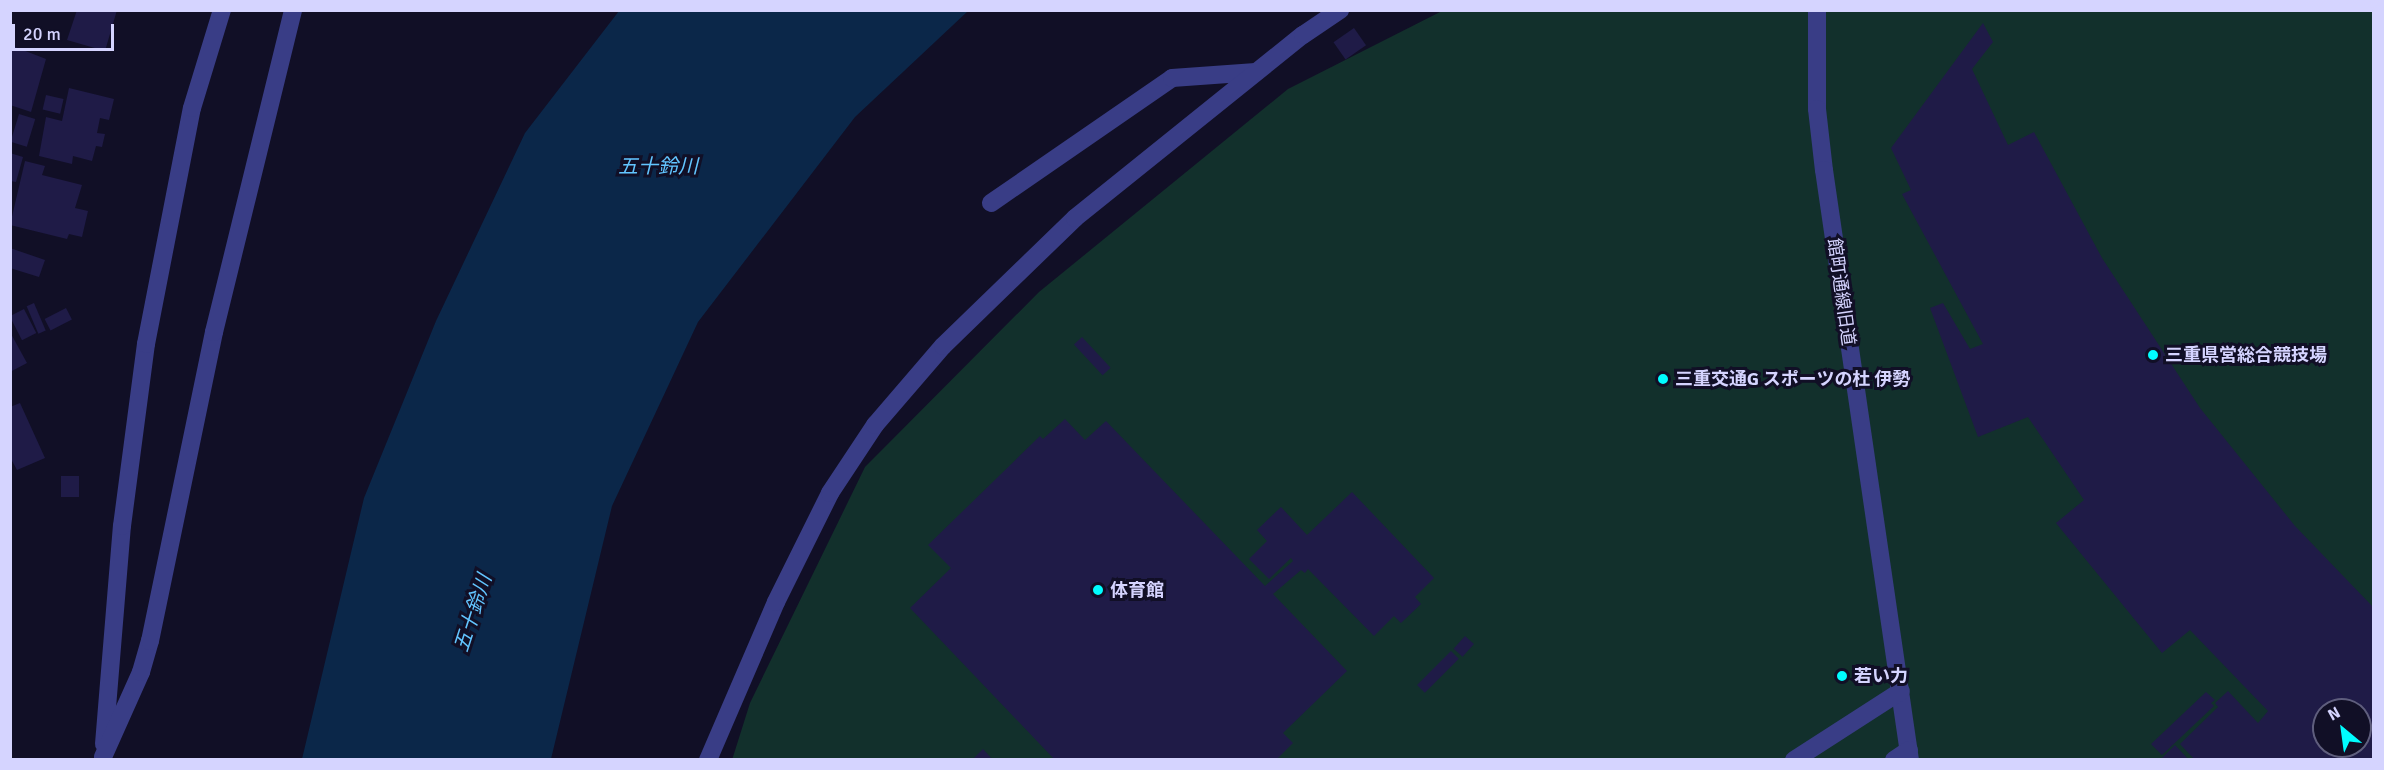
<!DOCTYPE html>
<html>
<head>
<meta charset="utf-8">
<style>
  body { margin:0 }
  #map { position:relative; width:2384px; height:770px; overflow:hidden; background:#110f26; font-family:Signika,"Noto Sans JP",sans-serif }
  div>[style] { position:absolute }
  .green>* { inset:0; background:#12302c }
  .water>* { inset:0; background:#0b2749 }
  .building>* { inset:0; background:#1f1b47; transform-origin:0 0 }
  .minor>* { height:18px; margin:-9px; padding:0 9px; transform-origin:9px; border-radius:9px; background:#393d86 }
  .dots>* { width:16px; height:16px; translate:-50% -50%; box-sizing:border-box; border:3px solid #110f26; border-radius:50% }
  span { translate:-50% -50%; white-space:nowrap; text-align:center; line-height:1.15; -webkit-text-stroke:6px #110f26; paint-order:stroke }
  .street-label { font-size:18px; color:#d5d4ff }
  .poi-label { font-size:18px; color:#d5d4ff; font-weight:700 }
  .left { translate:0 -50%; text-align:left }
  .water-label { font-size:20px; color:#62c5ff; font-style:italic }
  .frame { position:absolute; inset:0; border:12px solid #d5d4ff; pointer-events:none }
  .north { position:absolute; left:2312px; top:698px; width:60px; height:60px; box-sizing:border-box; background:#110f26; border:2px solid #5f5e7d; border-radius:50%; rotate:331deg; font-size:16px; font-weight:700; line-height:24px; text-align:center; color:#d5d4ff }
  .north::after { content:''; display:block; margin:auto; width:21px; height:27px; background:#00fdff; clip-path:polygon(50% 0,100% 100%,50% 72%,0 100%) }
  .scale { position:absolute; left:12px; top:24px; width:102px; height:27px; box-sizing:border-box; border:3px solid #d5d4ff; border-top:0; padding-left:8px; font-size:18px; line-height:21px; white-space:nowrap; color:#d5d4ff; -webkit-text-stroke:4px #110f26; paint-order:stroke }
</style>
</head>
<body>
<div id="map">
  <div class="green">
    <i style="clip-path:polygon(evenodd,1442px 11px,2373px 11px,2373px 759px,732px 760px,750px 703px,865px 467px,1039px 292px,1288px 89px,1442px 11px,2324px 710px,2360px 710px,2360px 746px,2324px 746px,2324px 710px)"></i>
  </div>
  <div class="water">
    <i style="clip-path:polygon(619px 11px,968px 11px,855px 117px,698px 322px,612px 506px,551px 759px,302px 759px,364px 498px,436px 321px,525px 133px)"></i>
  </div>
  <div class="building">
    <i style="clip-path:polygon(77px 10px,117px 10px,105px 51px,67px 40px)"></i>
    <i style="clip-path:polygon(evenodd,1983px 23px,1993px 42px,1972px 69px,2008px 145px,2034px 132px,2102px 258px,2200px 408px,2295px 526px,2374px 608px,2374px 760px,2195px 760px,2180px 744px,2218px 707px,2215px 703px,2228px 691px,2258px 723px,2268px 711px,2190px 630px,2162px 653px,2056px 523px,2084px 500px,2028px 417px,1978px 437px,1930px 308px,1943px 303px,1970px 349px,1983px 344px,1902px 194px,1911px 190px,1891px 148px,1983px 23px,2324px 710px,2360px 710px,2360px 746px,2324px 746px,2324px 710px)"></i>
    <i style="left:1354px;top:28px;width:21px;height:25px;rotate:55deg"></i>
    <i style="clip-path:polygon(10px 45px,46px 59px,31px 112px,10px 105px)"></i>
    <i style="clip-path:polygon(69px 88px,114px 99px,109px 120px,100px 118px,97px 133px,105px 134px,102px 147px,96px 146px,92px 161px,73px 156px,72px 164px,39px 156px,46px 117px,62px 121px)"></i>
    <i style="left:46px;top:95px;width:18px;height:15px;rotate:13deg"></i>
    <i style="left:19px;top:114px;width:17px;height:29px;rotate:17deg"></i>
    <i style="clip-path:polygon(10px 153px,23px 157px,16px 182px,10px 181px)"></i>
    <i style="clip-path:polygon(25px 161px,45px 166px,42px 175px,82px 185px,75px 208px,88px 211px,82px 237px,69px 234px,67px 239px,10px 225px)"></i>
    <i style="clip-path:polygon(10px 248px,45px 260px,39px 277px,10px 268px)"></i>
    <i style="left:34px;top:303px;width:30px;height:8px;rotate:67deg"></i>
    <i style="left:66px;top:308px;width:13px;height:24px;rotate:63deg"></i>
    <i style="left:24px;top:309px;width:27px;height:16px;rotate:63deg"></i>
    <i style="clip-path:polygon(10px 332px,27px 363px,10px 372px)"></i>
    <i style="left:1082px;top:337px;width:42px;height:11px;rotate:47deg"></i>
    <i style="clip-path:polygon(20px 403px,45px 458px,17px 470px,10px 457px,10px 407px)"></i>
    <i style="clip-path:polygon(1065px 419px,1085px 440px,1106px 421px,1265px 586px,1293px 561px,1291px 558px,1269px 579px,1249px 559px,1267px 541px,1257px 530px,1281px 507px,1307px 535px,1352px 492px,1434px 578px,1415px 597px,1421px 604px,1401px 623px,1394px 616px,1374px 636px,1308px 569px,1305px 573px,1301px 570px,1273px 594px,1347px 671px,1283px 733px,1293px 743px,1276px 760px,1055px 760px,910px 608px,951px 568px,928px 545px,1040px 436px,1043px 439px)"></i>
    <i style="left:79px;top:476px;width:21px;height:18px;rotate:90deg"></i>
    <i style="left:1465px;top:636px;width:12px;height:17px;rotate:42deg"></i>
    <i style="left:1451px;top:651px;width:11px;height:48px;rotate:45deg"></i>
    <i style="clip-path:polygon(2206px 692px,2215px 700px,2211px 703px,2214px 706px,2162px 755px,2151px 744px)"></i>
    <i style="clip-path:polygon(2175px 745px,2189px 760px,2156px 760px,2161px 759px)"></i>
    <i style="clip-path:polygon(983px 749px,993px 760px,972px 760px)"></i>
  </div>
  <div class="minor">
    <i style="left:1817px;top:10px;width:99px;rotate:90deg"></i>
    <i style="left:1817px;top:109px;width:61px;rotate:83.5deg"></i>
    <i style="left:1824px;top:170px;width:596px;rotate:81.71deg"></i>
    <i style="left:991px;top:203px;width:220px;rotate:-34.6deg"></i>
    <i style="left:1172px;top:78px;width:84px;rotate:-4.1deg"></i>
    <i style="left:104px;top:744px;width:219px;rotate:-85.3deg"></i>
    <i style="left:122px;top:526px;width:184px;rotate:-82.5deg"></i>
    <i style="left:146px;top:344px;width:240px;rotate:-79deg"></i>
    <i style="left:192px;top:108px;width:102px;rotate:-73deg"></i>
    <i style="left:103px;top:757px;width:93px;rotate:-65.9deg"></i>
    <i style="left:141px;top:672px;width:32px;rotate:-74deg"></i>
    <i style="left:150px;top:641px;width:316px;rotate:-78.3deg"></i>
    <i style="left:214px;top:332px;width:332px;rotate:-76.2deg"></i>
    <i style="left:708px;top:760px;width:172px;rotate:-66.7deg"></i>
    <i style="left:776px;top:602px;width:122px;rotate:-63.6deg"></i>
    <i style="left:830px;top:493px;width:82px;rotate:-56.5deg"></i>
    <i style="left:875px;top:425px;width:104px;rotate:-49.3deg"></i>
    <i style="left:943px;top:346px;width:184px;rotate:-44.1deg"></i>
    <i style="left:1075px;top:218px;width:292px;rotate:-38.8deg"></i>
    <i style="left:1303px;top:35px;width:45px;rotate:-34deg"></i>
    <i style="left:1794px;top:760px;width:127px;rotate:-32.8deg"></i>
    <i style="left:1894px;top:760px;width:18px;rotate:-34deg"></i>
  </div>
  <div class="dots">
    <i style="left:2153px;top:355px;background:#00fdff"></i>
    <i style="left:1663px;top:379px;background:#00fdff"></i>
    <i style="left:1098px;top:590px;background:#00fdff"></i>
    <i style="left:1842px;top:676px;background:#00fdff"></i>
  </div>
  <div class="street-label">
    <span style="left:1841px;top:292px;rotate:82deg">館町通線旧道</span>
  </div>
  <div class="poi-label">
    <span class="left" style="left:2165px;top:355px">三重県営総合競技場</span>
    <span class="left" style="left:1675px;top:379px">三重交通G スポーツの杜 伊勢</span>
    <span class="left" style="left:1110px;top:590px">体育館</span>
    <span class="left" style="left:1854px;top:676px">若い力</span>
  </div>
  <div class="water-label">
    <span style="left:658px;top:166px">五十鈴川</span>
    <span style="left:473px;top:613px;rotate:-72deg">五十鈴川</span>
  </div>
  <div class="frame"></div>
  <div class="north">N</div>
  <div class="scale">20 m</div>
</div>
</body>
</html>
